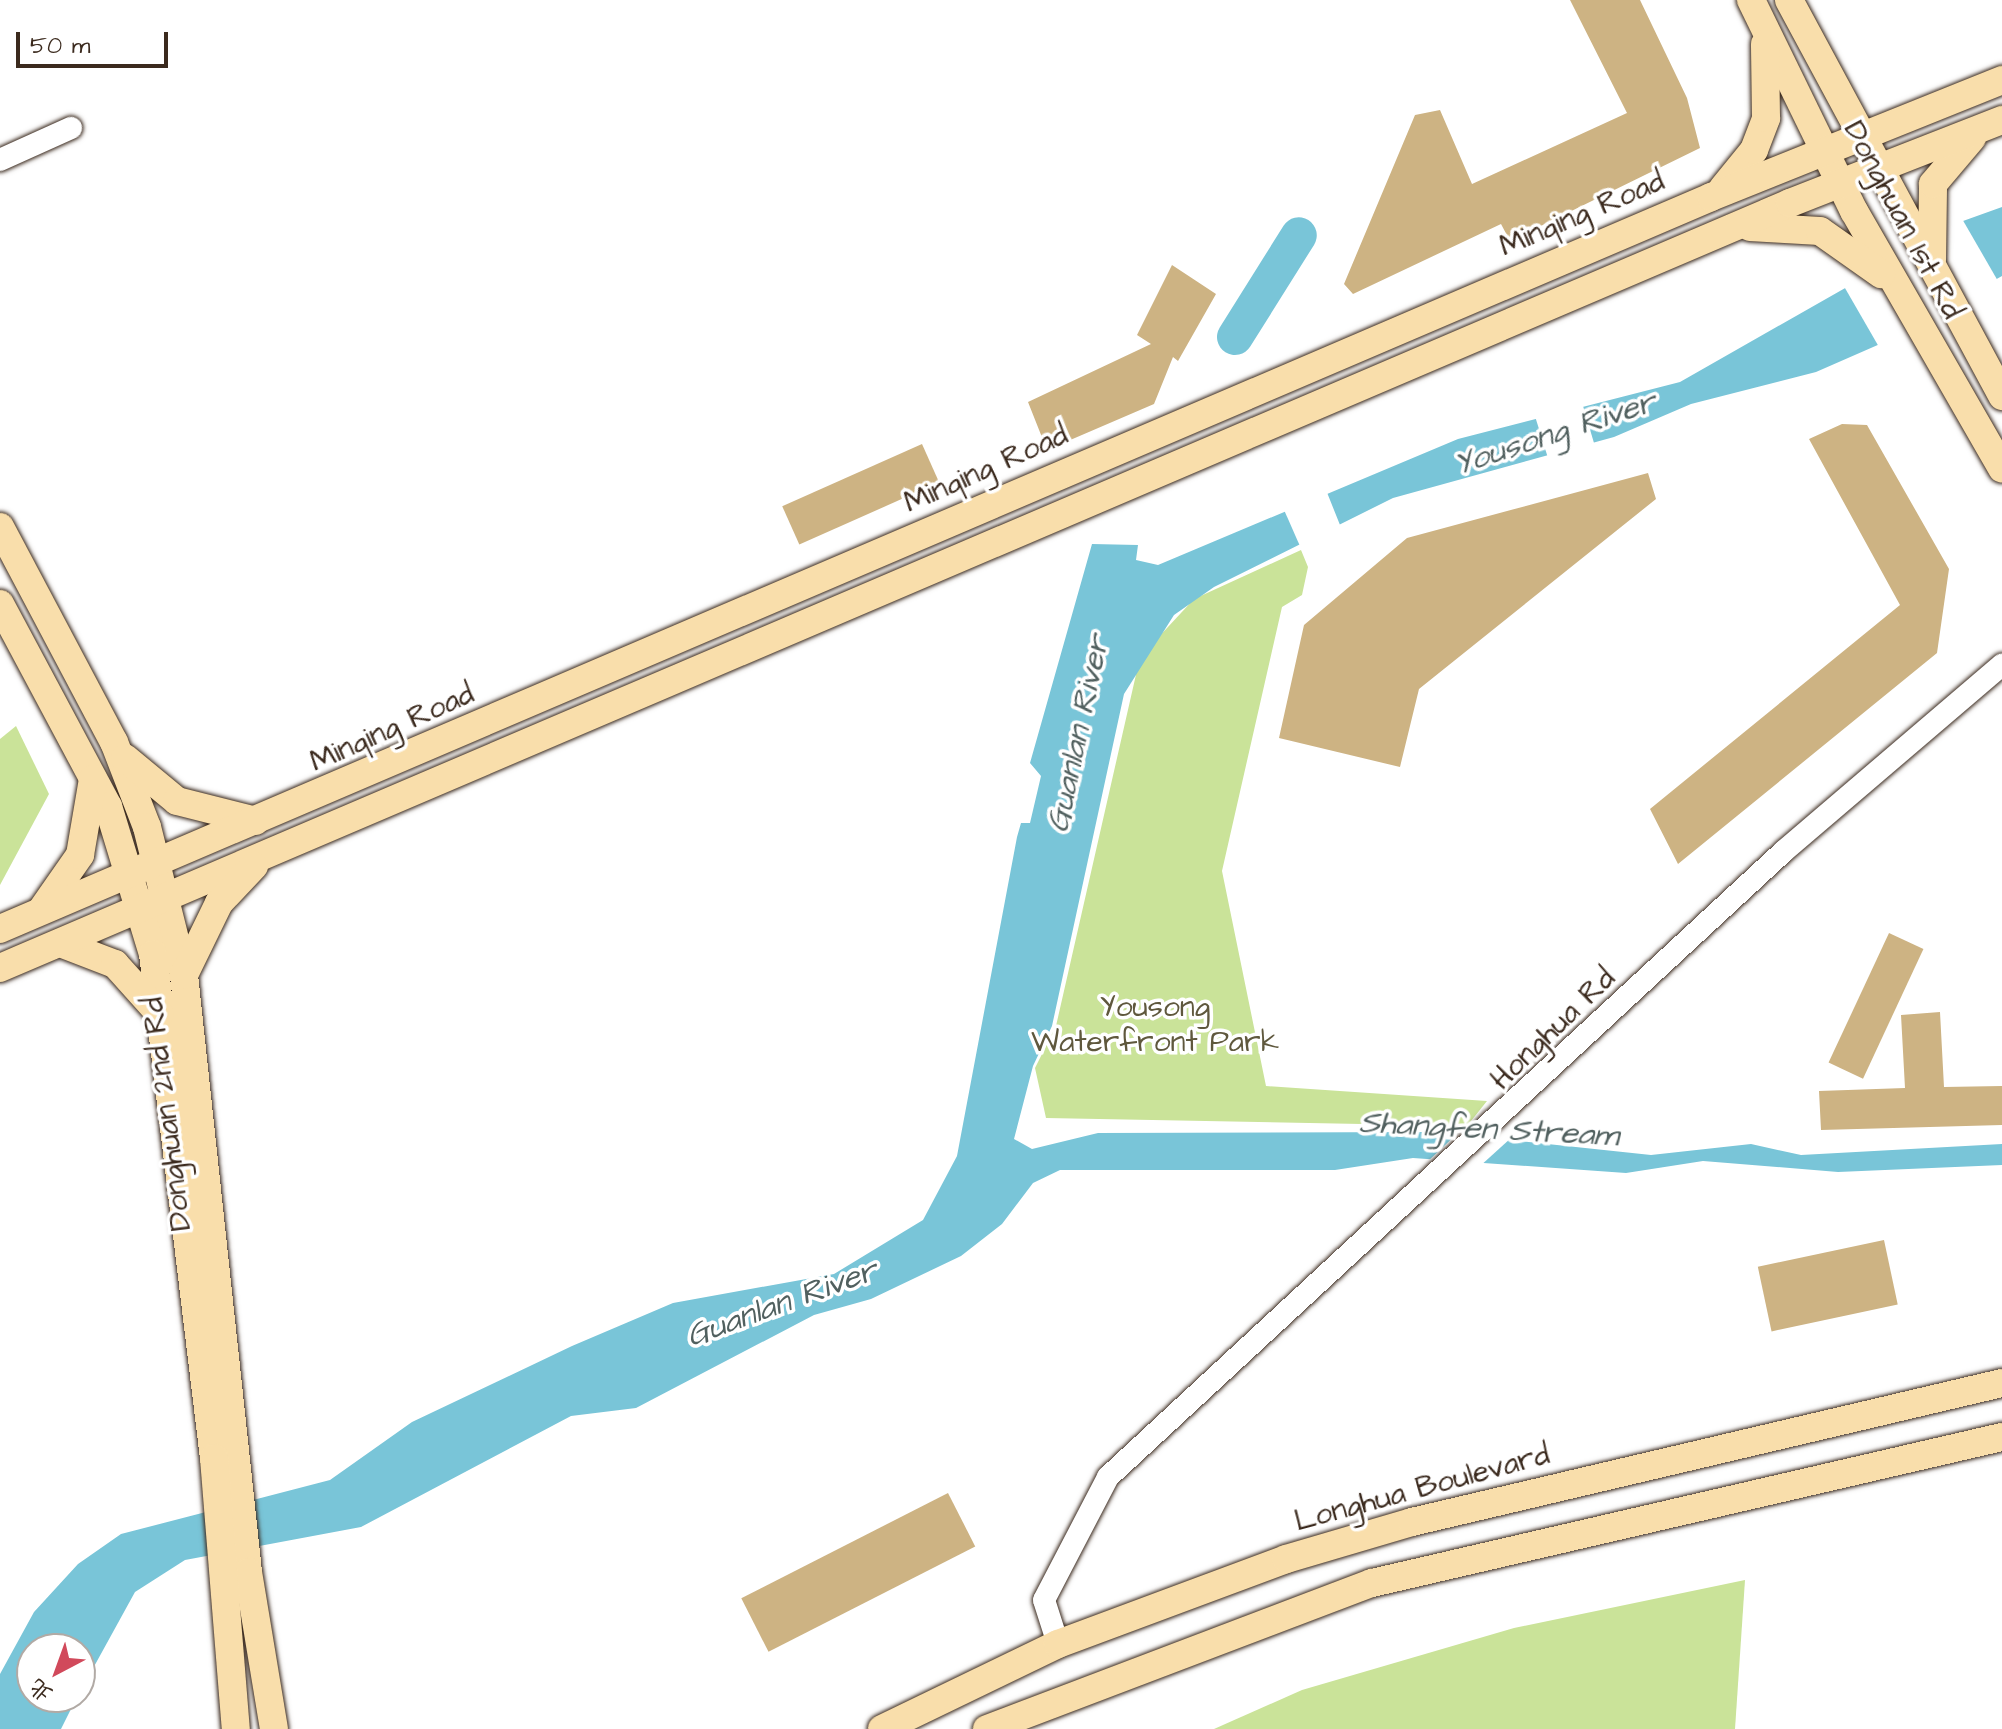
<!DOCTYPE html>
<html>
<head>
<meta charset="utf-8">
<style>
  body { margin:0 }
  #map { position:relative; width:2002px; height:1729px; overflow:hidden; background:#fff; font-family:"Architects Daughter","LXGW WenKai TC",sans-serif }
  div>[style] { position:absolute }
  .green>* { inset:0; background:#cae399 }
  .water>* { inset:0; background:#79c5d8 }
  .pier>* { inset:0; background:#fff; transform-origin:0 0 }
  .river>* { height:36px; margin:-18px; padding:0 18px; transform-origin:18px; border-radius:18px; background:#79c5d8 }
  .building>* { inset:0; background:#cdb383; transform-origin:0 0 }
  .roads { filter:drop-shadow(0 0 2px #3b2a1e) drop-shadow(0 0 2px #3b2a1e) }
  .minor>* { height:22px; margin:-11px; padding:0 11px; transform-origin:11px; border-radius:11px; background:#fff }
  .major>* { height:28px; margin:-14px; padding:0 14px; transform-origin:14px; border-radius:14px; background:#f9deab }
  span { translate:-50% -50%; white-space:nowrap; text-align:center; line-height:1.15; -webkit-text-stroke:7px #fff; paint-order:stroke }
  .street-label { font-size:30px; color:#3b2a1e }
  .park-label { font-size:30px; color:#5f583d }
  .water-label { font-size:32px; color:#51605f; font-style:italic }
  .north { position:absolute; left:16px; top:1633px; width:80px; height:80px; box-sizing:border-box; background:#fff; border:2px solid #b1aaa5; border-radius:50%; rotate:221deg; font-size:22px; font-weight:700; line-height:32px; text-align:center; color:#3b2a1e }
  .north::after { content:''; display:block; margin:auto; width:28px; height:36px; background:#d1495b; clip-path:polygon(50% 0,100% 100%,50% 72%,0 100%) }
  .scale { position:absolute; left:16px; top:32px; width:152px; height:36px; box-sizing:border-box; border:4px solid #3b2a1e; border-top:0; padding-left:10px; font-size:24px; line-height:28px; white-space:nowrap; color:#3b2a1e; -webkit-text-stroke:6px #fff; paint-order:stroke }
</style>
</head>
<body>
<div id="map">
  <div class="green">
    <i style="clip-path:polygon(1301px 550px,1308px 567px,1302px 595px,1282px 607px,1222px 871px,1266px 1086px,1487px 1101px,1467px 1126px,1046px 1118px,1035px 1068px,1056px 1026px,1140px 657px,1194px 599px)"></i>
    <i style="clip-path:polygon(16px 726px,49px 794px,0 885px,0 739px)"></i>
    <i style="clip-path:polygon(1745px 1580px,1735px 1729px,1214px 1729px,1302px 1690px,1514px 1628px)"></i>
  </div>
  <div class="water">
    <i style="clip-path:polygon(2002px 207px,2002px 276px,1880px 344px,1816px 372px,1691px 404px,1614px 437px,1393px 498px,1214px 587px,1174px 615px,1124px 694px,1052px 1026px,1033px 1066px,1014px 1139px,1032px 1149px,1098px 1133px,1435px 1132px,1651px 1155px,1751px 1144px,1801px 1155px,2002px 1144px,2002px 1165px,1838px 1172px,1703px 1161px,1626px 1173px,1413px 1158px,1335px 1170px,1060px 1170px,1033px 1183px,1002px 1224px,961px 1256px,871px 1299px,814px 1315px,636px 1408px,571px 1416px,361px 1527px,185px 1560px,135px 1592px,80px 1692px,80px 1649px,32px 1649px,32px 1697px,77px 1697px,61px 1729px,0 1729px,0 1674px,34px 1612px,78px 1564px,121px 1534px,330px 1480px,412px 1422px,572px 1346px,673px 1303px,834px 1274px,923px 1220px,957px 1156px,1017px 837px,1021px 823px,1030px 823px,1041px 776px,1030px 763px,1092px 544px,1138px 545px,1136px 560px,1158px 565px,1458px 439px,1680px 382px,1963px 221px)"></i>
  </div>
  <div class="pier">
    <i style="left:1961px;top:217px;width:75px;height:136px;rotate:60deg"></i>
    <i style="clip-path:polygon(1583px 406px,1594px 443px,1548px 458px,1534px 413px)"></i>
    <i style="clip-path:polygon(1324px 485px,1340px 525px,1303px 553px,1281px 503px)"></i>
    <i style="clip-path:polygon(1460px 1131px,1511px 1138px,1479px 1167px,1426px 1163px)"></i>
  </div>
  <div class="river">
    <i style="left:1235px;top:337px;width:120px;rotate:-57.9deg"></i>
  </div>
  <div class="building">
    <i style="clip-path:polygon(1570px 0,1640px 0,1687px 98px,1700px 148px,1510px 241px,1501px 224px,1353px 294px,1344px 284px,1415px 115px,1440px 110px,1472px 184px,1627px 113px)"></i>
    <i style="clip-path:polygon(1172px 265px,1216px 294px,1178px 361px,1173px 357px,1154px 404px,1047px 450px,1028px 402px,1151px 344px,1137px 335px)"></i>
    <i style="clip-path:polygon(1842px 424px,1867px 425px,1949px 569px,1937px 653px,1678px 864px,1650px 809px,1900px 605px,1809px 439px)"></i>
    <i style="left:922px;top:444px;width:42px;height:153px;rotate:66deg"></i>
    <i style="clip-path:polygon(1648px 473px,1656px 499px,1419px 689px,1400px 767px,1279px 738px,1304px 625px,1407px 538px)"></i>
    <i style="left:1889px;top:933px;width:38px;height:143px;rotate:25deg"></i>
    <i style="clip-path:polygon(1940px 1012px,1944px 1087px,2002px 1086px,2002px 1125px,1821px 1130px,1819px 1091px,1905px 1088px,1901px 1015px)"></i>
    <i style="left:1884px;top:1240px;width:66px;height:129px;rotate:78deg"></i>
    <i style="left:948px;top:1493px;width:60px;height:232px;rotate:63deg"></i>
  </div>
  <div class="roads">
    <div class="minor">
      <i style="left:0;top:160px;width:78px;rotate:-24.3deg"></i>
      <i style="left:1058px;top:1644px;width:46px;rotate:-107.7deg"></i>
      <i style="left:1044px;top:1600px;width:139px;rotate:-62.5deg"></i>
      <i style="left:1108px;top:1477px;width:921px;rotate:-42.8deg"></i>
      <i style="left:1784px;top:851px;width:287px;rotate:-40.5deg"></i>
    </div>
    <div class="major">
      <i style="left:1751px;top:0;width:235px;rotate:64deg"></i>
      <i style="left:1854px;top:211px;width:297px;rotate:60.1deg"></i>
      <i style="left:1789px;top:0;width:450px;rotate:61.7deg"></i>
      <i style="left:1723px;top:188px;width:49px;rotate:-50.8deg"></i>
      <i style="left:1754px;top:150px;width:34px;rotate:-69deg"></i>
      <i style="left:1766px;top:118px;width:74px;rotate:-90.8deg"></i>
      <i style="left:1750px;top:227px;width:70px;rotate:3.3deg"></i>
      <i style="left:1820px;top:231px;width:75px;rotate:35.2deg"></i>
      <i style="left:1932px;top:260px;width:76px;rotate:-89.2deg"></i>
      <i style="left:1933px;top:184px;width:60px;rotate:-49.7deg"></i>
      <i style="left:0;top:527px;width:243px;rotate:62.1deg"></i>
      <i style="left:114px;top:742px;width:91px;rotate:68.8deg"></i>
      <i style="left:147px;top:827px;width:153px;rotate:76deg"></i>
      <i style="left:184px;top:975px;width:600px;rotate:83.88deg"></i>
      <i style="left:248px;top:1572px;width:159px;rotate:80.6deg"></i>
      <i style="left:0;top:604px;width:229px;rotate:61.9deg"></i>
      <i style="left:108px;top:806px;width:155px;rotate:73.1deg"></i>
      <i style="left:153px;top:954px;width:508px;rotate:83.1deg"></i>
      <i style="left:214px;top:1458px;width:272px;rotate:85.4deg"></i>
      <i style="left:125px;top:758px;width:67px;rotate:39.6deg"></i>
      <i style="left:177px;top:801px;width:81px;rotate:14.2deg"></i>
      <i style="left:43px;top:908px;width:65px;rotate:-55.1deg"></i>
      <i style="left:80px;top:855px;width:77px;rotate:-80.3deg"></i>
      <i style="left:0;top:929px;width:1861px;rotate:-23.16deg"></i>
      <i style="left:1711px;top:197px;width:314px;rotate:-21.9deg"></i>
      <i style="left:60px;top:943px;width:59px;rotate:20.9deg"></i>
      <i style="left:115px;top:964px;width:67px;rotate:48deg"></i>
      <i style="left:0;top:968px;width:1947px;rotate:-23.14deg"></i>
      <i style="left:1790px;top:203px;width:228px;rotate:-21.4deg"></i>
      <i style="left:184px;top:975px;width:80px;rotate:-64.1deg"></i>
      <i style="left:219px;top:903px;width:51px;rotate:-46.6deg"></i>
      <i style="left:882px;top:1729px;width:195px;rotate:-25.8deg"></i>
      <i style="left:1058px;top:1644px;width:243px;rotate:-20.4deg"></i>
      <i style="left:1286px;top:1559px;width:131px;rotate:-16.4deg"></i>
      <i style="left:1412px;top:1522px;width:606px;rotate:-13.26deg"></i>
      <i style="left:987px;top:1729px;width:412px;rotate:-20.8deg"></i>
      <i style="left:1372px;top:1583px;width:647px;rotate:-13.05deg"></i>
    </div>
  </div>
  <div class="street-label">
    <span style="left:1582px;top:214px;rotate:-23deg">Minqing Road</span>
    <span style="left:1903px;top:220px;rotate:62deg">Donghuan 1st Rd</span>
    <span style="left:986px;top:469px;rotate:-24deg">Minqing Road</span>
    <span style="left:392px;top:728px;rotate:-24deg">Minqing Road</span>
    <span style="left:1553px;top:1029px;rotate:-44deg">Honghua Rd</span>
    <span style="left:167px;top:1114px;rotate:-97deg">Donghuan 2nd Rd</span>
    <span style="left:1422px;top:1488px;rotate:-15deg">Longhua Boulevard</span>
  </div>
  <div class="park-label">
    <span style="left:1155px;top:1024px">Yousong<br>Waterfront Park</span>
  </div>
  <div class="water-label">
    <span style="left:1555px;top:434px;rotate:-18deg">Yousong River</span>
    <span style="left:1079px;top:734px;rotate:-78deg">Guanlan River</span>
    <span style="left:1489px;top:1130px;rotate:3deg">Shangfen Stream</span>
    <span style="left:782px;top:1304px;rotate:-20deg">Guanlan River</span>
  </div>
  <div class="north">北</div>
  <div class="scale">50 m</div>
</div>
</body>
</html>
